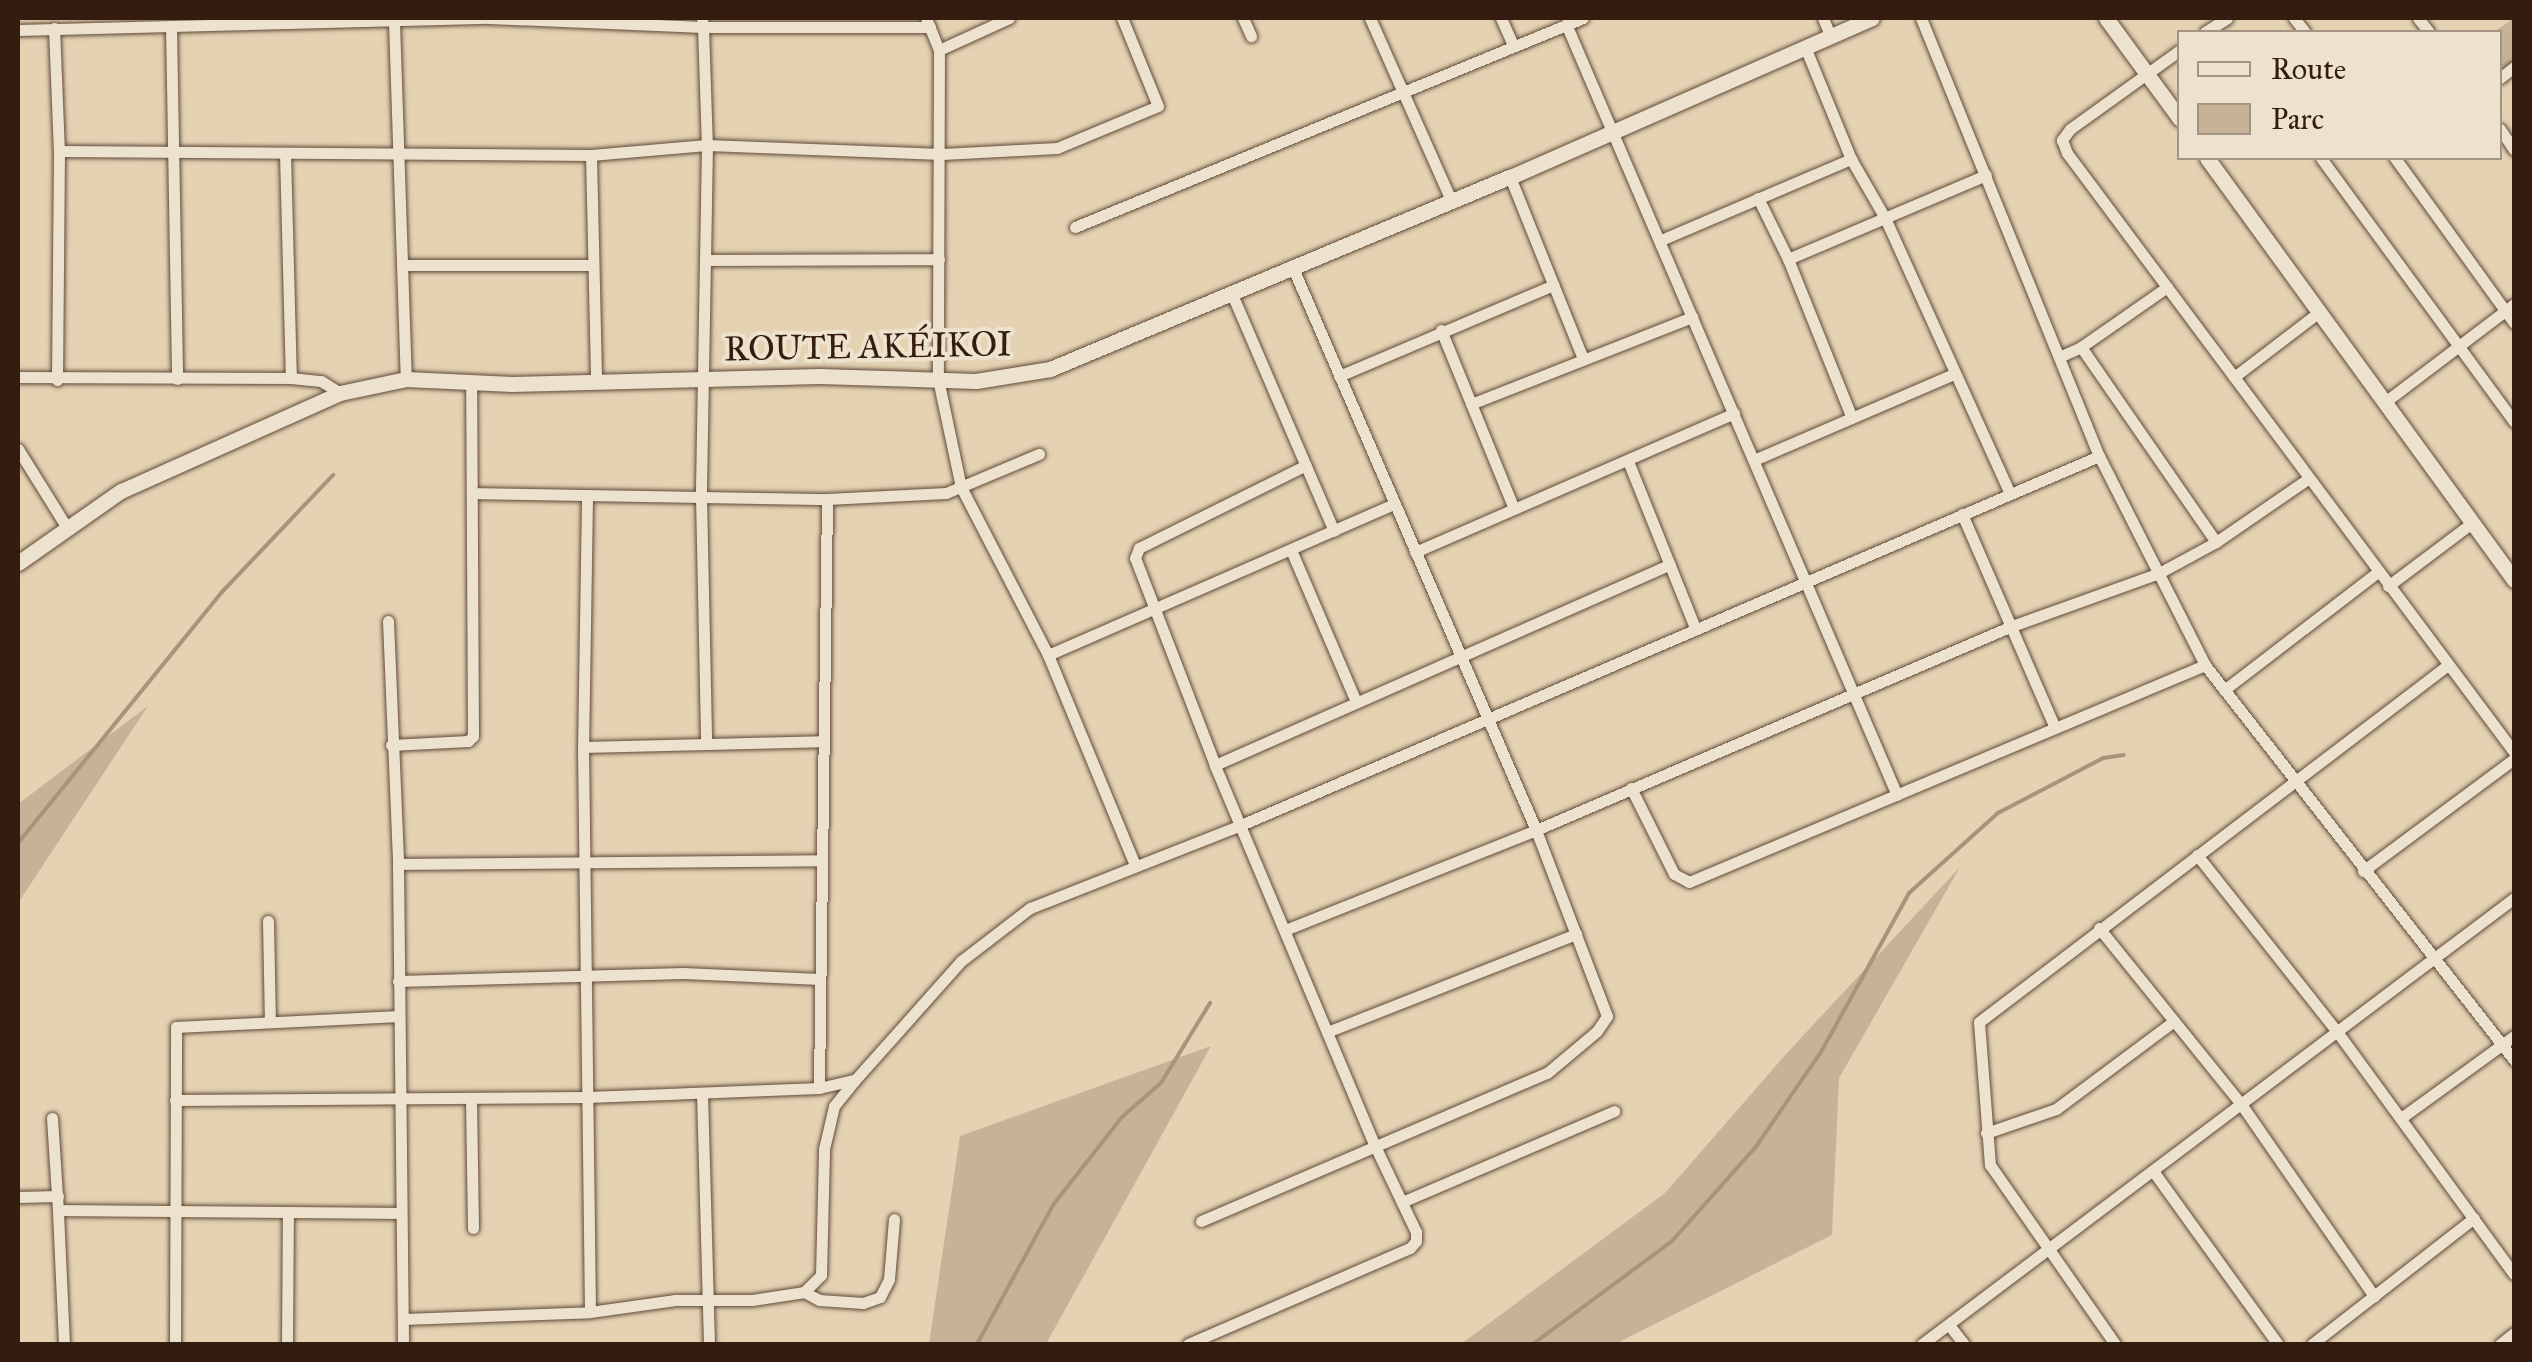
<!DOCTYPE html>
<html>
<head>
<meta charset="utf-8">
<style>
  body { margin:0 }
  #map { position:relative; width:2532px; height:1362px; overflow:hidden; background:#e4d2b3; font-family:"IM FELL Great Primer",serif }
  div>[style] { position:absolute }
  .green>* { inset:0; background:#c6b397 }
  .stream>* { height:4px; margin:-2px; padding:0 2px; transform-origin:2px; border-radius:2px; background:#a8947b }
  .roads { filter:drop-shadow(0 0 2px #604a38) drop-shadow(0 0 2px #604a38) }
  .street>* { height:11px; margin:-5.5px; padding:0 5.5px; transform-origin:5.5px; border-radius:5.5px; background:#ede2ce }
  .secondary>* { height:15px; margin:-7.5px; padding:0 7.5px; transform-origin:7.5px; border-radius:7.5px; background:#ede2ce }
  span { translate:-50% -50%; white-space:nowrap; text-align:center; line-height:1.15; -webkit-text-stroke:8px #ede2ce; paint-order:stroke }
  .street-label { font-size:35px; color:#341c0f }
  .frame { position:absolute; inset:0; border:20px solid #341c0f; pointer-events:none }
  .legend { position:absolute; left:2177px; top:30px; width:325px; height:130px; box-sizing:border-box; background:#ede2ce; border:2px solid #a39382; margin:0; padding:12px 18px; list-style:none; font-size:30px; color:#341c0f }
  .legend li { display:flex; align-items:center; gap:20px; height:50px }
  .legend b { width:50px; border:2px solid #a39382 }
</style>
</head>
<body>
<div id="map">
  <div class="green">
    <i style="clip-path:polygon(2514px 18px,2514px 60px,2500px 71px,2500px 32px,2494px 32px)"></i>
    <i style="clip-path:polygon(148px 706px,18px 903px,18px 804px)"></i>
    <i style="clip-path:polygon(1960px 867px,1839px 1078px,1832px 1235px,1615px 1344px,1461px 1344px,1665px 1193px,1786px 1054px)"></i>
    <i style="clip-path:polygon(1211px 1046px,1046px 1344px,929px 1344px,960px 1136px)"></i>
  </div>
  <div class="stream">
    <i style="left:18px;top:843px;width:322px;rotate:-50.9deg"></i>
    <i style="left:221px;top:593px;width:163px;rotate:-46.5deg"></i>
    <i style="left:977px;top:1344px;width:158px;rotate:-61.3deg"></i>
    <i style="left:1053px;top:1205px;width:112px;rotate:-51.9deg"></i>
    <i style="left:1122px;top:1117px;width:52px;rotate:-41.1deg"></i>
    <i style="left:1161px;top:1083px;width:94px;rotate:-58.5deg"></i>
    <i style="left:1533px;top:1344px;width:173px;rotate:-36.5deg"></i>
    <i style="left:1672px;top:1241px;width:125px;rotate:-48.3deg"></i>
    <i style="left:1755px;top:1148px;width:116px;rotate:-55.5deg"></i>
    <i style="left:1821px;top:1052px;width:182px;rotate:-61deg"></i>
    <i style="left:1909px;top:893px;width:120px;rotate:-42deg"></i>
    <i style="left:1998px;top:813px;width:119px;rotate:-27.6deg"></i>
    <i style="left:2103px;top:758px;width:21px;rotate:-8deg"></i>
  </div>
  <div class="roads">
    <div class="street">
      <i style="left:702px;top:18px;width:9px;rotate:84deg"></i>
      <i style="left:703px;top:27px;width:227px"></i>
      <i style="left:926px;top:18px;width:35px;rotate:68deg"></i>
      <i style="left:939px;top:50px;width:329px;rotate:90.2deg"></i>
      <i style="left:938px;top:379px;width:110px;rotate:78deg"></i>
      <i style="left:961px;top:487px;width:189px;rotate:62.6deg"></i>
      <i style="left:1048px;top:655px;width:227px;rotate:67.5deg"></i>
      <i style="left:1243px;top:18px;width:20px;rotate:66deg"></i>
      <i style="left:1370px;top:18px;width:201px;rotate:66deg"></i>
      <i style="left:1501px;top:18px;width:30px;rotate:66deg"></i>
      <i style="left:1823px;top:18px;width:18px;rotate:68deg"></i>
      <i style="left:1921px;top:18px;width:473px;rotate:67.9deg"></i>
      <i style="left:2099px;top:456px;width:234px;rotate:63.1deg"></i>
      <i style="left:2205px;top:665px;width:502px;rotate:51.96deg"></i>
      <i style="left:2294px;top:18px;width:18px;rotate:52deg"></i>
      <i style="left:2418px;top:18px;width:18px;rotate:52deg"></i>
      <i style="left:394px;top:22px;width:357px;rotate:88.1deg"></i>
      <i style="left:1566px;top:24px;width:839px;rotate:66.77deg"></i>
      <i style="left:171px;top:27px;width:352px;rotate:89deg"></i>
      <i style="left:54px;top:28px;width:123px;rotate:87.7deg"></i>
      <i style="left:59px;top:151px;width:229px;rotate:90.5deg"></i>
      <i style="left:18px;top:30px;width:471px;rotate:-1.5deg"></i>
      <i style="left:489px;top:18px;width:214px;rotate:2.4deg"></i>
      <i style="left:703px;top:27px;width:118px;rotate:88.1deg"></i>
      <i style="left:707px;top:145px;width:351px;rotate:91deg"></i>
      <i style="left:701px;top:496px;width:247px;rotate:88.8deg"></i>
      <i style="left:2205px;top:32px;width:26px;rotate:-32deg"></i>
      <i style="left:1805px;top:47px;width:121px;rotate:67.7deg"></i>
      <i style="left:1851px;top:159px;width:68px;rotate:60deg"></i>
      <i style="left:1885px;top:218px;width:303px;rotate:65.6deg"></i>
      <i style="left:939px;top:50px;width:77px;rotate:-24.6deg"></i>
      <i style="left:2180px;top:50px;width:135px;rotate:144.3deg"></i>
      <i style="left:2070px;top:129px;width:14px;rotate:126deg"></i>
      <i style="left:2062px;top:140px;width:14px;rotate:69deg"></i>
      <i style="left:2067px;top:153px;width:747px;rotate:53.27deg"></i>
      <i style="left:2500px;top:78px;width:18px;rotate:-38deg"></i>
      <i style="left:2500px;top:129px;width:25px;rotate:56deg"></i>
      <i style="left:59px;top:151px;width:532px;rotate:0.43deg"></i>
      <i style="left:591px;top:155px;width:116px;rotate:-4.9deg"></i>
      <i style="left:707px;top:145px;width:235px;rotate:2.2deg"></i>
      <i style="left:942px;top:154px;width:115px;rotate:-3deg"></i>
      <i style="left:1057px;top:148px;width:109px;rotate:-22.6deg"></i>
      <i style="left:1158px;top:106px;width:95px;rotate:-112.2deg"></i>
      <i style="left:285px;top:153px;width:225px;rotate:88.5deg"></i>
      <i style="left:291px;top:378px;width:30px;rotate:6deg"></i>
      <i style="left:321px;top:381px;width:22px;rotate:32deg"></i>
      <i style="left:591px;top:155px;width:226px;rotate:88.7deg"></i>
      <i style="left:2321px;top:158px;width:327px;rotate:53.8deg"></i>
      <i style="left:2395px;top:158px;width:203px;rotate:54.2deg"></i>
      <i style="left:1510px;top:177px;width:196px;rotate:68.1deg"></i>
      <i style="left:1758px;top:198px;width:68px;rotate:63.8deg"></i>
      <i style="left:1788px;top:259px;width:171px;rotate:68.1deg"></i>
      <i style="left:1075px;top:227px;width:549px;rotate:-22.36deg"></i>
      <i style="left:1661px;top:240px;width:207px;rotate:-23.1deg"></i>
      <i style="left:1788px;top:259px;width:215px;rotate:-23deg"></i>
      <i style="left:705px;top:260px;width:234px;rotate:-0.2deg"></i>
      <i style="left:402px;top:265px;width:190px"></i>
      <i style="left:1231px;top:292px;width:260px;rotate:66.7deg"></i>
      <i style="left:1441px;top:330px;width:193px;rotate:67.8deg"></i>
      <i style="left:2081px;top:347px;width:237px;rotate:55.3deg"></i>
      <i style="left:2059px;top:357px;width:24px;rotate:-24deg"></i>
      <i style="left:2081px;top:347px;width:105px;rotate:-34.9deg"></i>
      <i style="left:1339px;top:376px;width:233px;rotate:-23deg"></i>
      <i style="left:18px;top:377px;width:273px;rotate:0.2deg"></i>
      <i style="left:2234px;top:377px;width:107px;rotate:-37.4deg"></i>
      <i style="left:2385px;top:402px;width:162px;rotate:-37.2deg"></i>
      <i style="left:1471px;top:404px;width:238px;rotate:-21.5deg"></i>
      <i style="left:18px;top:449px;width:91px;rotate:58.1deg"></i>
      <i style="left:1754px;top:460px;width:218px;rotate:-23.3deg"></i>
      <i style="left:1628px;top:461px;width:180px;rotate:68.1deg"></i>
      <i style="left:474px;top:493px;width:353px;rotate:1deg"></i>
      <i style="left:827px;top:499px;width:589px;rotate:90.78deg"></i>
      <i style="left:587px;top:498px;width:249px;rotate:90.9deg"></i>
      <i style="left:583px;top:747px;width:565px;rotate:89.29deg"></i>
      <i style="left:827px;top:499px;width:119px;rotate:-2.9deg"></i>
      <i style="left:946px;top:493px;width:101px;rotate:-22.8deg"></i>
      <i style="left:1962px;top:514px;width:233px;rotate:66.5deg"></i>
      <i style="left:1291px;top:550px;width:165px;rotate:66.8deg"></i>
      <i style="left:1415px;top:552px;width:348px;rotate:-23.5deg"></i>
      <i style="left:2388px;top:586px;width:105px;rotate:-36.9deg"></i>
      <i style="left:388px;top:621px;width:243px;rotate:87.6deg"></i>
      <i style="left:398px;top:864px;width:480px;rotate:89.4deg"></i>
      <i style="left:1048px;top:655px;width:378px;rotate:-23.6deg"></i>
      <i style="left:2224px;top:690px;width:194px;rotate:-37.5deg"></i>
      <i style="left:391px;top:745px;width:77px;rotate:-3deg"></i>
      <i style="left:468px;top:741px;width:7px;rotate:-45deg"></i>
      <i style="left:473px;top:736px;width:354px;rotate:-90.3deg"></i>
      <i style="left:583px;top:747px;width:238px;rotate:-1.4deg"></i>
      <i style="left:1215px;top:765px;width:497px;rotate:-23.8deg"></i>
      <i style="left:1631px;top:788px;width:96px;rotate:63.4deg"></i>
      <i style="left:1674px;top:874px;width:17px;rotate:28deg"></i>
      <i style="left:1689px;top:882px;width:560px;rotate:-22.81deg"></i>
      <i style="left:2197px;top:855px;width:227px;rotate:51.6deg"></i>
      <i style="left:2338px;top:1033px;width:298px;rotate:53.9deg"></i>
      <i style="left:398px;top:864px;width:424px;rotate:-0.5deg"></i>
      <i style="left:2363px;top:871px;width:188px;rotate:-36.6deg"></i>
      <i style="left:268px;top:921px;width:101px;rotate:88.9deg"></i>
      <i style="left:2099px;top:928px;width:226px;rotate:51.1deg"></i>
      <i style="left:2241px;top:1104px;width:234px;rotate:55.3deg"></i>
      <i style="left:1285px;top:930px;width:270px;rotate:-21.7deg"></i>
      <i style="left:1536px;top:830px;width:518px;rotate:-23.2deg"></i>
      <i style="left:2012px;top:626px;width:156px;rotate:-19.8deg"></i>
      <i style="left:2159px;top:573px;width:65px;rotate:-28.5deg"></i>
      <i style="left:2216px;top:542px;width:113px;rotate:-34.5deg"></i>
      <i style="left:398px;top:981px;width:285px;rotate:-1.6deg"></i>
      <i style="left:683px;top:973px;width:137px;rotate:2.5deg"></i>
      <i style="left:1327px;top:1032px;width:268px;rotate:-21.5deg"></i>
      <i style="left:702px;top:1093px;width:251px;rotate:88.4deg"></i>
      <i style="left:175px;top:1100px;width:412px;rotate:-0.4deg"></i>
      <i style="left:587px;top:1097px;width:232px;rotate:-2.2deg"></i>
      <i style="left:819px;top:1088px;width:37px;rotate:-13deg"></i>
      <i style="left:855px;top:1080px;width:159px;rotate:-48.3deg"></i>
      <i style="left:961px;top:961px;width:87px;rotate:-37.5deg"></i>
      <i style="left:1030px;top:908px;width:227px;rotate:-21.5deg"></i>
      <i style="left:1241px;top:825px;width:934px;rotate:-23.27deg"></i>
      <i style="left:471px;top:1100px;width:128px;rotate:89.1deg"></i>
      <i style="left:52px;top:1118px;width:92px;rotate:86.3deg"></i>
      <i style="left:2401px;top:1118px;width:140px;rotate:-36deg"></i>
      <i style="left:1986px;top:1133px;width:74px;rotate:-18.9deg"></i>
      <i style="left:2056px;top:1109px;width:147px;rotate:-36.7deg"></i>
      <i style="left:2153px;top:1171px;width:213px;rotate:54.2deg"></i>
      <i style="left:18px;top:1197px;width:40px;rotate:-1.4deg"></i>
      <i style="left:1402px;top:1202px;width:231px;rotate:-23.2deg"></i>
      <i style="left:1201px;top:1221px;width:376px;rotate:-23.2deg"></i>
      <i style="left:1547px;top:1073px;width:65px;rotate:-40deg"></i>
      <i style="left:1597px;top:1031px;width:18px;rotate:-56deg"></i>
      <i style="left:1607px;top:1016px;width:199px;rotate:-110.9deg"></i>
      <i style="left:1536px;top:830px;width:615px;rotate:-113.39deg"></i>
      <i style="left:804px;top:1292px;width:17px;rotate:28deg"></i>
      <i style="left:819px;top:1300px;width:44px;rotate:3.9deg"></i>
      <i style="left:863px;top:1303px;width:18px;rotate:-19deg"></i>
      <i style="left:880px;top:1297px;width:20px;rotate:-63deg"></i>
      <i style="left:889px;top:1279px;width:60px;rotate:-85.2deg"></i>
      <i style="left:403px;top:1319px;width:187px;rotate:-2.1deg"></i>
      <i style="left:590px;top:1312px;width:86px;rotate:-8deg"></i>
      <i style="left:675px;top:1300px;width:77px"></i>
      <i style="left:752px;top:1300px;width:53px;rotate:-8.7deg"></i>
      <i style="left:804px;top:1292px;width:24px;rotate:-45deg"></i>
      <i style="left:821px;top:1275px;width:126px;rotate:-88.6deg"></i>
      <i style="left:824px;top:1149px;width:44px;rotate:-76.9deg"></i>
      <i style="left:834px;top:1106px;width:33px;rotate:-51deg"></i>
      <i style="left:1949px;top:1325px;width:24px;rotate:52deg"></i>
      <i style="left:64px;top:1344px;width:134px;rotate:-92.6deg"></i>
      <i style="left:58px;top:1210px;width:343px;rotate:0.5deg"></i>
      <i style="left:175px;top:1344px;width:317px;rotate:-89.8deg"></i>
      <i style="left:176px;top:1027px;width:223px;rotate:-2.8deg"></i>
      <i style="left:287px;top:1344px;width:130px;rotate:-89.6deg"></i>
      <i style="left:1188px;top:1344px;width:242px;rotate:-23.4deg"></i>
      <i style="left:1410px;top:1248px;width:9px;rotate:-49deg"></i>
      <i style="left:1416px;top:1241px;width:9px;rotate:-90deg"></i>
      <i style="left:1416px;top:1232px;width:98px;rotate:-115.5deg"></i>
      <i style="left:1374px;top:1144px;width:411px;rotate:-112.8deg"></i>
      <i style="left:1215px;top:765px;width:222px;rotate:-111.1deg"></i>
      <i style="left:1135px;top:558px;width:11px;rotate:-68deg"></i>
      <i style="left:1139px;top:548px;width:186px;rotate:-26.4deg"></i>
      <i style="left:1922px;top:1344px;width:741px;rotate:-36.99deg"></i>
      <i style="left:2115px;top:1344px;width:218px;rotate:-124.9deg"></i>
      <i style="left:1990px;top:1165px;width:143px;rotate:-94.4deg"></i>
      <i style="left:1979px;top:1022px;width:589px;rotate:-37.28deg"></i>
      <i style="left:2312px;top:1344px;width:205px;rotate:-37.9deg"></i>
      <i style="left:2500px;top:1344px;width:18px;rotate:-38deg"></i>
    </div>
    <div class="secondary">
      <i style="left:2106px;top:18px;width:125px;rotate:53.8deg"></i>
      <i style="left:2207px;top:158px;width:522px;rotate:53.96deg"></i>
      <i style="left:18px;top:563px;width:126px;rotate:-35deg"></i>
      <i style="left:121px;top:491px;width:240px;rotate:-24.1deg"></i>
      <i style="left:340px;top:393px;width:67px;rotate:-12deg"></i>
      <i style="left:406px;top:379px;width:106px;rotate:2.7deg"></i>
      <i style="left:512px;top:384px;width:307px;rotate:-1.5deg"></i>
      <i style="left:819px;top:376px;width:157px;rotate:1.8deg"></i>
      <i style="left:976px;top:381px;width:75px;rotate:-9.2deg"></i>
      <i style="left:1050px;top:369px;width:498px;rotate:-22.7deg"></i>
      <i style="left:1510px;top:177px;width:395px;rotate:-23.7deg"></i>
    </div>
  </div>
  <div class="street-label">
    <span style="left:868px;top:347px;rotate:-1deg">ROUTE AKÉIKOI</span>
  </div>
  <div class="frame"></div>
  <ul class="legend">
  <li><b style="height:12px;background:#ede2ce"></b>Route</li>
  <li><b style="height:28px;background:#c6b397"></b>Parc</li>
  </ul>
</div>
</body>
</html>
